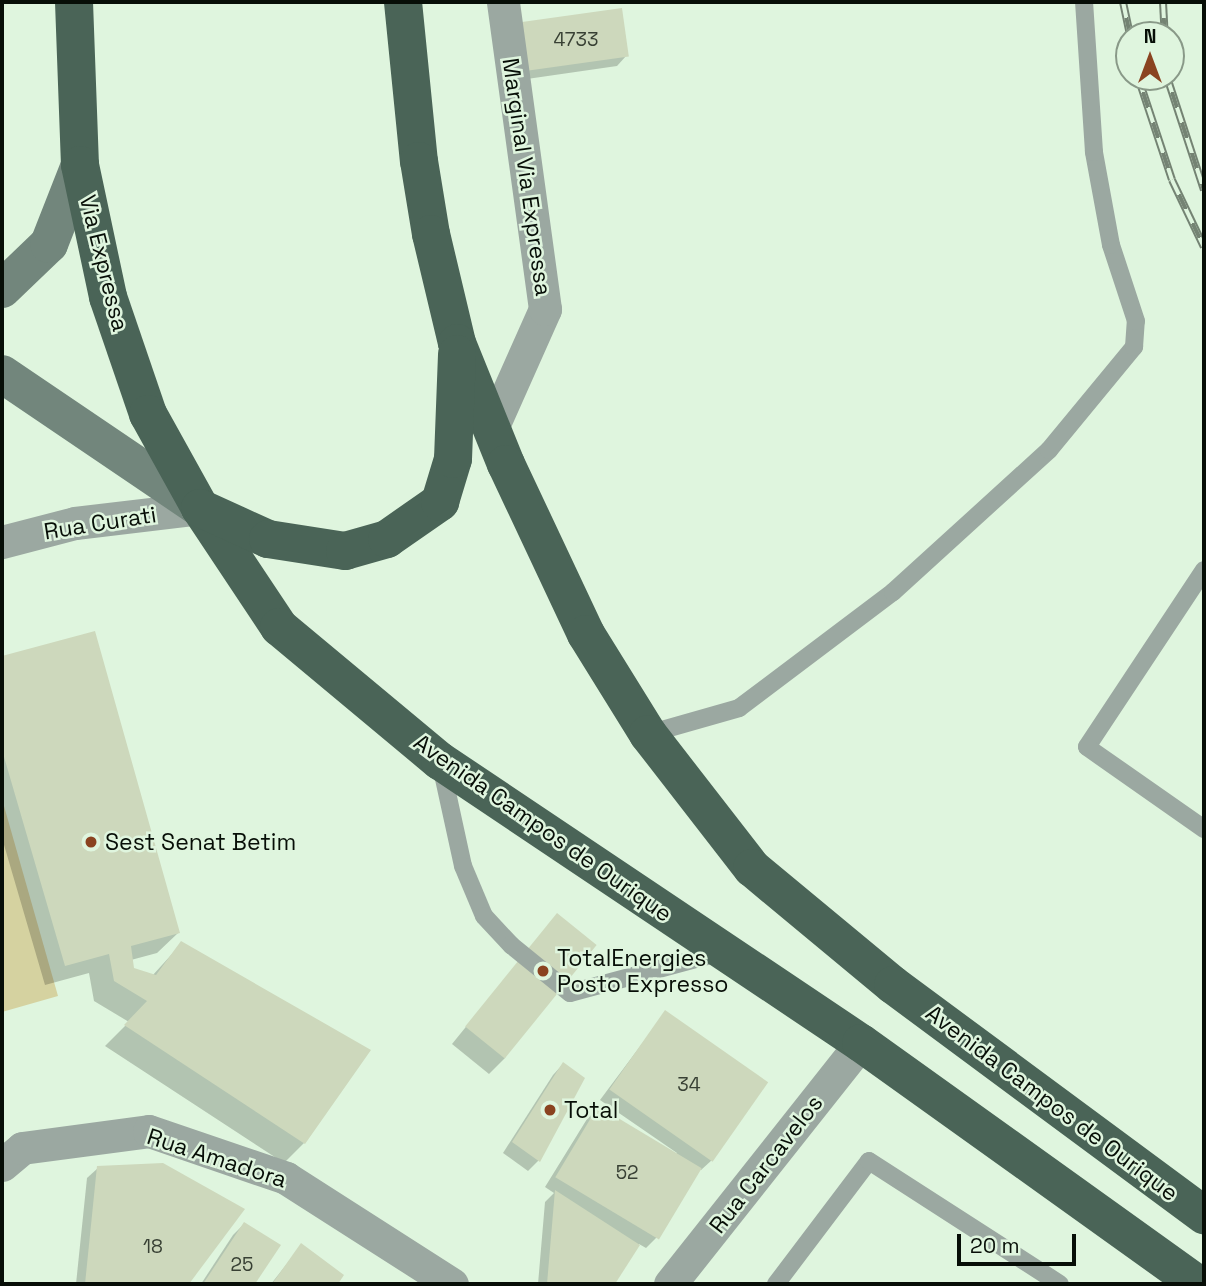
<!DOCTYPE html>
<html>
<head>
<meta charset="utf-8">
<style>
  body { margin:0 }
  #map { position:relative; width:1206px; height:1286px; overflow:hidden; background:#dff5de; font-family:"Space Grotesk",sans-serif }
  div>[style] { position:absolute }
  .green>* { inset:0; background:#d5d2a0 }
  .shadow>* { inset:0; background:#0003 }
  .building>* { inset:0; background:#cdd8bc; transform-origin:0 0 }
  .service>* { height:18px; margin:-9px; padding:0 9px; transform-origin:9px; border-radius:9px; background:#9ba8a1 }
  .minor>* { height:33px; margin:-16.5px; padding:0 16.5px; transform-origin:16.5px; border-radius:16.5px; background:#9ba8a1 }
  .secondary>* { height:38px; margin:-19px; padding:0 19px; transform-origin:19px; border-radius:19px; background:#72867c }
  .trunk>* { height:38px; margin:-19px; padding:0 19px; transform-origin:19px; border-radius:19px; background:#4a6457 }
  .rail>* { height:8px; margin-top:-4px; transform-origin:0; background:repeating-linear-gradient(90deg,#dff5de 0 16px,#748373 0 32px); box-sizing:border-box; border-block:2px solid #748373 }
  .dots>* { width:19px; height:19px; translate:-50% -50%; box-sizing:border-box; border:4px solid #dff5de; border-radius:50% }
  span { translate:-50% -50%; white-space:nowrap; text-align:center; line-height:1.15; -webkit-text-stroke:5px #dff5de; paint-order:stroke }
  .number-label { font-size:19px; color:#384034 }
  .number-label span { -webkit-text-stroke-width:0 }
  .street-label { font-size:23px; color:#070e07 }
  .poi-label { font-size:23px; color:#070e07 }
  .left { translate:0 -50%; text-align:left }
  .frame { position:absolute; inset:0; border:4px solid #070e07; pointer-events:none }
  .north { position:absolute; left:1115px; top:21px; width:70px; height:70px; box-sizing:border-box; background:#dff5de; border:2px solid #899988; border-radius:50%; rotate:0deg; font-size:19px; font-weight:700; line-height:28px; text-align:center; color:#070e07 }
  .north::after { content:''; display:block; margin:auto; width:24px; height:32px; background:#8a4320; clip-path:polygon(50% 0,100% 100%,50% 72%,0 100%) }
  .scale { position:absolute; left:957px; top:1234px; width:119px; height:32px; box-sizing:border-box; border:4px solid #070e07; border-top:0; padding-left:9px; font-size:21px; line-height:24px; white-space:nowrap; color:#070e07; -webkit-text-stroke:5px #dff5de; paint-order:stroke }
</style>
</head>
<body>
<div id="map">
  <div class="green">
    <i style="clip-path:polygon(2px 799px,58px 996px,2px 1012px)"></i>
  </div>
  <div class="shadow">
    <i style="clip-path:polygon(513px 36px,627px 55px,617px 66px,520px 80px)"></i>
    <i style="clip-path:polygon(94px 633px,178px 933px,157px 953px,131px 960px,132px 969px,152px 976px,182px 943px,368px 1050px,304px 1143px,284px 1163px,105px 1046px,129px 1022px,94px 1001px,89px 973px,45px 985px,2px 838px,2px 658px)"></i>
    <i style="clip-path:polygon(557px 915px,505px 1058px,489px 1074px,452px 1044px)"></i>
    <i style="clip-path:polygon(665px 1013px,712px 1160px,701px 1170px,699px 1169px,656px 1238px,646px 1248px,639px 1244px,613px 1284px,538px 1284px,545px 1202px,554px 1193px,545px 1187px,587px 1119px,598px 1108px,675px 1156px,677px 1153px,600px 1100px)"></i>
    <i style="clip-path:polygon(563px 1064px,582px 1078px,538px 1161px,528px 1171px,503px 1153px,553px 1075px)"></i>
    <i style="clip-path:polygon(98px 1168px,242px 1210px,187px 1284px,76px 1284px,87px 1178px)"></i>
    <i style="clip-path:polygon(244px 1224px,278px 1246px,253px 1284px,201px 1284px,233px 1235px)"></i>
    <i style="clip-path:polygon(301px 1246px,342px 1275px,336px 1284px,271px 1284px)"></i>
  </div>
  <div class="building">
    <i style="left:622px;top:8px;width:49px;height:101px;rotate:82deg"></i>
    <i style="clip-path:polygon(95px 631px,180px 933px,131px 946px,134px 968px,156px 975px,181px 941px,371px 1050px,305px 1144px,124px 1025px,147px 1001px,114px 981px,109px 954px,65px 966px,2px 750px,2px 656px)"></i>
    <i style="left:557px;top:913px;width:51px;height:146px;rotate:39deg"></i>
    <i style="left:665px;top:1010px;width:126px;height:97px;rotate:35deg"></i>
    <i style="clip-path:polygon(563px 1062px,585px 1078px,540px 1162px,512px 1142px)"></i>
    <i style="left:598px;top:1106px;width:121px;height:83px;rotate:31deg"></i>
    <i style="clip-path:polygon(163px 1163px,245px 1209px,189px 1284px,85px 1284px,97px 1166px)"></i>
    <i style="clip-path:polygon(555px 1190px,640px 1245px,615px 1284px,547px 1284px)"></i>
    <i style="clip-path:polygon(244px 1222px,281px 1245px,255px 1284px,203px 1284px)"></i>
    <i style="clip-path:polygon(301px 1243px,344px 1275px,338px 1284px,272px 1284px)"></i>
  </div>
  <div class="service">
    <i style="left:1204px;top:570px;width:212px;rotate:123.5deg"></i>
    <i style="left:1087px;top:747px;width:143px;rotate:35deg"></i>
    <i style="left:648px;top:734px;width:95px;rotate:-15.9deg"></i>
    <i style="left:739px;top:708px;width:193px;rotate:-37deg"></i>
    <i style="left:893px;top:592px;width:211px;rotate:-42.3deg"></i>
    <i style="left:1049px;top:450px;width:134px;rotate:-50.5deg"></i>
    <i style="left:1134px;top:347px;width:26px;rotate:-86deg"></i>
    <i style="left:1136px;top:321px;width:80px;rotate:-108.2deg"></i>
    <i style="left:1111px;top:245px;width:95px;rotate:-100.4deg"></i>
    <i style="left:1094px;top:152px;width:150px;rotate:-93.8deg"></i>
    <i style="left:441px;top:765px;width:103px;rotate:77.7deg"></i>
    <i style="left:463px;top:866px;width:54px;rotate:67.2deg"></i>
    <i style="left:484px;top:916px;width:40px;rotate:47deg"></i>
    <i style="left:511px;top:945px;width:76px;rotate:39.1deg"></i>
    <i style="left:570px;top:993px;width:157px;rotate:-15.1deg"></i>
    <i style="left:776px;top:1284px;width:154px;rotate:-52.9deg"></i>
    <i style="left:869px;top:1161px;width:227px;rotate:32.8deg"></i>
  </div>
  <div class="minor">
    <i style="left:493px;top:426px;width:128px;rotate:-66deg"></i>
    <i style="left:545px;top:309px;width:310px;rotate:-97.8deg"></i>
    <i style="left:2px;top:542px;width:75px;rotate:-14.6deg"></i>
    <i style="left:75px;top:523px;width:126px;rotate:-6.8deg"></i>
    <i style="left:2px;top:1165px;width:26px;rotate:-40deg"></i>
    <i style="left:22px;top:1148px;width:128px;rotate:-7.6deg"></i>
    <i style="left:149px;top:1131px;width:145px;rotate:18.9deg"></i>
    <i style="left:286px;top:1178px;width:197px;rotate:32.6deg"></i>
    <i style="left:670px;top:1284px;width:308px;rotate:-51.6deg"></i>
  </div>
  <div class="secondary">
    <i style="left:2px;top:289px;width:65px;rotate:-43.8deg"></i>
    <i style="left:49px;top:244px;width:85px;rotate:-68.6deg"></i>
    <i style="left:2px;top:374px;width:239px;rotate:34.1deg"></i>
  </div>
  <div class="trunk">
    <i style="left:74px;top:2px;width:163px;rotate:87.9deg"></i>
    <i style="left:80px;top:165px;width:135px;rotate:78deg"></i>
    <i style="left:108px;top:297px;width:124px;rotate:71.1deg"></i>
    <i style="left:148px;top:414px;width:107px;rotate:61deg"></i>
    <i style="left:200px;top:508px;width:143px;rotate:56.4deg"></i>
    <i style="left:279px;top:627px;width:209px;rotate:39.8deg"></i>
    <i style="left:440px;top:761px;width:507px;rotate:33.82deg"></i>
    <i style="left:861px;top:1043px;width:414px;rotate:35.6deg"></i>
    <i style="left:403px;top:2px;width:160px;rotate:84.3deg"></i>
    <i style="left:419px;top:161px;width:74px;rotate:80.7deg"></i>
    <i style="left:431px;top:234px;width:112px;rotate:76.6deg"></i>
    <i style="left:457px;top:343px;width:131px;rotate:68deg"></i>
    <i style="left:506px;top:464px;width:188px;rotate:64.8deg"></i>
    <i style="left:586px;top:634px;width:118px;rotate:58.2deg"></i>
    <i style="left:648px;top:734px;width:170px;rotate:52.2deg"></i>
    <i style="left:752px;top:868px;width:183px;rotate:39.7deg"></i>
    <i style="left:893px;top:985px;width:387px;rotate:36.5deg"></i>
    <i style="left:200px;top:508px;width:75px;rotate:24.5deg"></i>
    <i style="left:268px;top:539px;width:78px;rotate:8.9deg"></i>
    <i style="left:345px;top:551px;width:44px;rotate:-15.9deg"></i>
    <i style="left:387px;top:539px;width:65px;rotate:-34.9deg"></i>
    <i style="left:440px;top:502px;width:45px;rotate:-73.2deg"></i>
    <i style="left:453px;top:459px;width:105px;rotate:-87.8deg"></i>
  </div>
  <div class="rail">
    <i style="left:1123px;top:2px;width:34px;rotate:78deg"></i>
    <i style="left:1163px;top:2px;width:33px;rotate:87deg"></i>
    <i style="left:1138px;top:77px;width:108px;rotate:71.7deg"></i>
    <i style="left:1172px;top:180px;width:74px;rotate:64.5deg"></i>
    <i style="left:1167px;top:77px;width:119px;rotate:71.9deg"></i>
  </div>
  <div class="dots">
    <i style="left:91px;top:842px;background:#8a4320"></i>
    <i style="left:543px;top:971px;background:#8a4320"></i>
    <i style="left:550px;top:1110px;background:#8a4320"></i>
  </div>
  <div class="number-label">
    <span style="left:576px;top:40px">4733</span>
    <span style="left:689px;top:1085px">34</span>
    <span style="left:627px;top:1173px">52</span>
    <span style="left:153px;top:1247px">18</span>
    <span style="left:242px;top:1265px">25</span>
  </div>
  <div class="street-label">
    <span style="left:527px;top:177px;rotate:82deg">Marginal Via Expressa</span>
    <span style="left:104px;top:263px;rotate:76deg">Via Expressa</span>
    <span style="left:100px;top:523px;rotate:-9deg">Rua Curati</span>
    <span style="left:543px;top:828px;rotate:35deg">Avenida Campos de Ourique</span>
    <span style="left:1052px;top:1103px;rotate:37deg">Avenida Campos de Ourique</span>
    <span style="left:217px;top:1158px;rotate:18deg">Rua Amadora</span>
    <span style="left:766px;top:1164px;rotate:-52deg">Rua Carcavelos</span>
  </div>
  <div class="poi-label">
    <span class="left" style="left:105px;top:842px">Sest Senat Betim</span>
    <span class="left" style="left:557px;top:971px">TotalEnergies<br>Posto Expresso</span>
    <span class="left" style="left:564px;top:1110px">Total</span>
  </div>
  <div class="frame"></div>
  <div class="north">N</div>
  <div class="scale">20 m</div>
</div>
</body>
</html>
